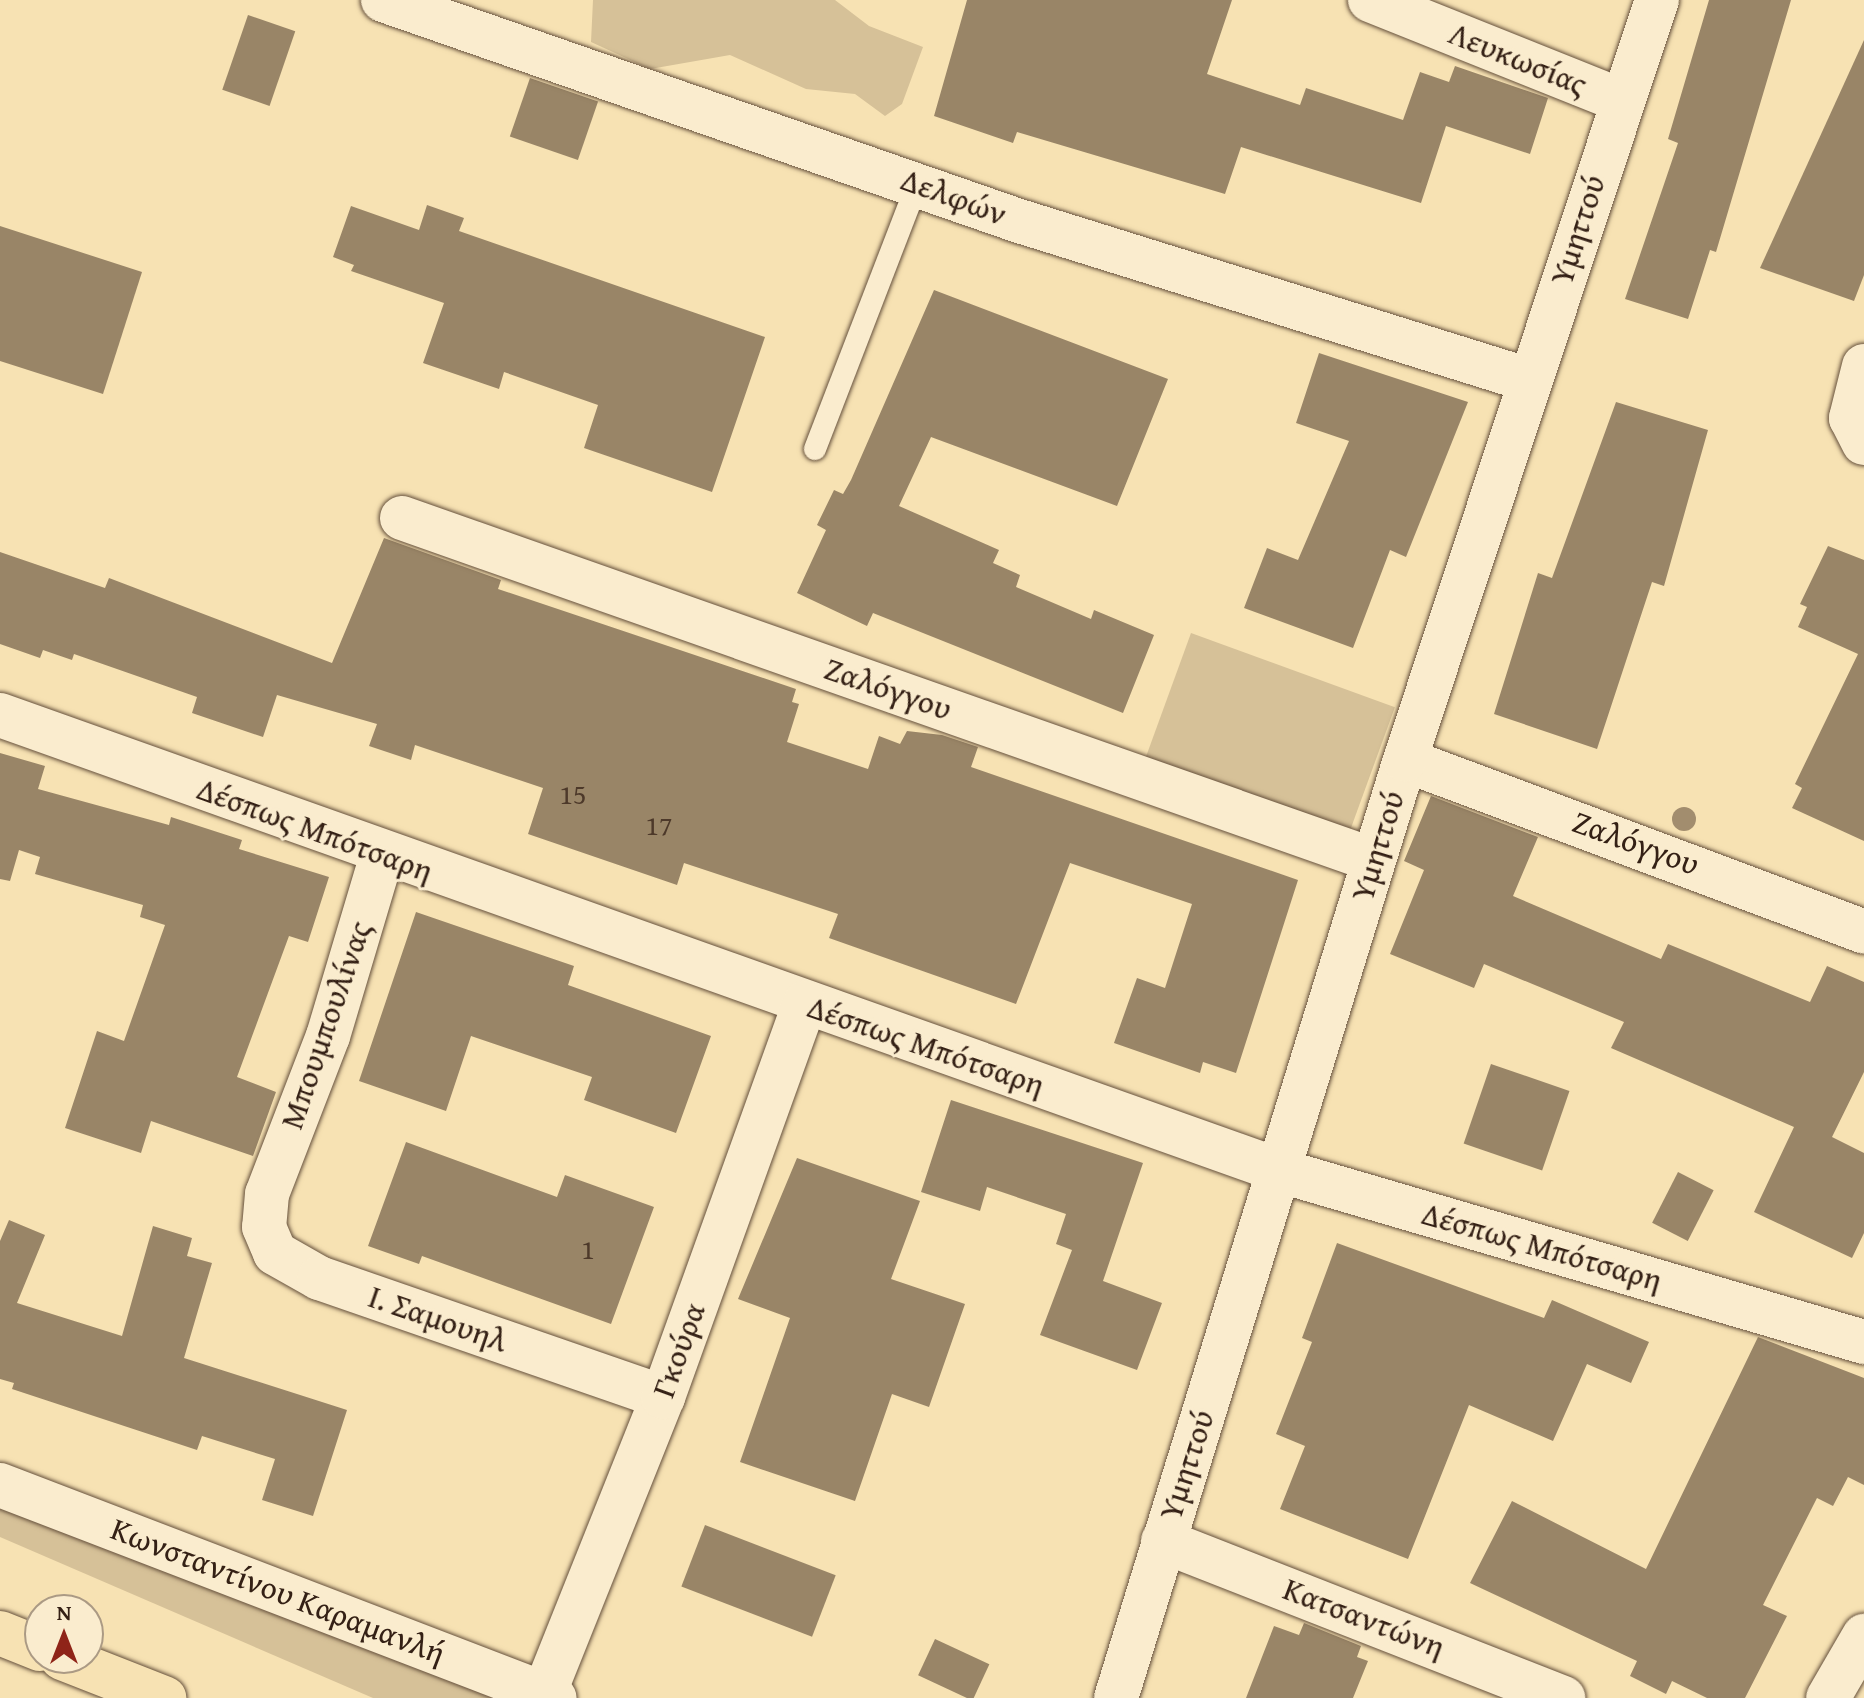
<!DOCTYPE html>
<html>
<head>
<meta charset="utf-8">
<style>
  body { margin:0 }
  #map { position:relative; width:1864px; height:1698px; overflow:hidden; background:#f7e2b3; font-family:"Gentium Book Plus",serif }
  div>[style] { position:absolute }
  .green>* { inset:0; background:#d6c198; transform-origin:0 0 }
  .building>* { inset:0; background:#998567; transform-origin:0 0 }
  .roads { filter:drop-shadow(0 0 2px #65503c) drop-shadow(0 0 2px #65503c) }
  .service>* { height:22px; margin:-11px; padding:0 11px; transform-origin:11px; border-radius:11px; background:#faecce }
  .minor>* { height:44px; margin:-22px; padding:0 22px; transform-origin:22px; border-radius:22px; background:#faecce }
  .tertiary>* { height:44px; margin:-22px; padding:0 22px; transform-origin:22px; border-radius:22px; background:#faecce }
  .motorway>* { height:44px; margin:-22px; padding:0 22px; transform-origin:22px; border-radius:22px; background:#f7e2b3 }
  .trees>* { width:24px; height:24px; margin:-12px; border-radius:50%; background:#a28d6e }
  span { translate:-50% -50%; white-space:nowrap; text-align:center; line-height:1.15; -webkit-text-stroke:6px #faecce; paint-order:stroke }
  .number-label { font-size:28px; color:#4d392a }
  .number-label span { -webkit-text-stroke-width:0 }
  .street-label { font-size:32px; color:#342015 }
  .north { position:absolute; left:24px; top:1594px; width:80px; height:80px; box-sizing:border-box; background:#faecce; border:2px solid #ab9a84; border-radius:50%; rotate:0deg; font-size:22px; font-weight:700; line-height:32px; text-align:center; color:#342015 }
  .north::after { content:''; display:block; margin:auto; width:28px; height:36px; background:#8f2418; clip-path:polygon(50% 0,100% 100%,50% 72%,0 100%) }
</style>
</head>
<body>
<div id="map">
  <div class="green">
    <i style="clip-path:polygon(593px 0,835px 0,869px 26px,923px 47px,902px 104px,885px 116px,855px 94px,806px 89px,730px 55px,650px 69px,591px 42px)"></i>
    <i style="left:1191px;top:633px;width:217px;height:154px;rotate:20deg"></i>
    <i style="clip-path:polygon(0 1493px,542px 1698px,373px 1698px,0 1537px)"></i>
  </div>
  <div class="building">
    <i style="clip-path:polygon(967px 0,1232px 0,1207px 74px,1300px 105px,1306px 88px,1403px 120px,1420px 72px,1449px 82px,1455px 66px,1548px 98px,1530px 154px,1446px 126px,1421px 203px,1241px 147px,1225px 194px,1017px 132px,1013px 143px,934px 116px)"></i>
    <i style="clip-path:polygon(1709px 0,1791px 0,1716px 252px,1710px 250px,1688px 319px,1625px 299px,1678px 143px,1668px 139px)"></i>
    <i style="left:248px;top:15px;width:50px;height:79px;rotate:19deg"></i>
    <i style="clip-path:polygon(1864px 40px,1864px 275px,1854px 301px,1760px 268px)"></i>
    <i style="left:530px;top:78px;width:72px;height:62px;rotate:19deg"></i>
    <i style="clip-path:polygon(427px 205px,464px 218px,459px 231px,765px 337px,712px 492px,584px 448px,598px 405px,504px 372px,499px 389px,423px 363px,444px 303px,351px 271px,354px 265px,333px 257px,351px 206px,419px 230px)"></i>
    <i style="clip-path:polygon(0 226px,142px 272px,103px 394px,0 361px)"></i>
    <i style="clip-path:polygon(934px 290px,1168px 379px,1117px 506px,931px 437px,899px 506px,999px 550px,993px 563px,1020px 575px,1016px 587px,1091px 619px,1094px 610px,1154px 635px,1123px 713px,873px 613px,867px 626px,797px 593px,826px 530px,817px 525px,834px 490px,843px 494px,851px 480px)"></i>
    <i style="clip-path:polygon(1319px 353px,1468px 402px,1406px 557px,1390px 550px,1353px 648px,1244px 608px,1267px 548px,1298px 560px,1349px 441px,1296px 423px)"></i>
    <i style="clip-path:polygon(1616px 402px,1708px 430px,1664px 586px,1652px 582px,1597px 749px,1494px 714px,1538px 573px,1552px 578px)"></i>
    <i style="clip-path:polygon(384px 538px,501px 580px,498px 589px,796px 689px,792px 702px,799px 704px,787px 742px,868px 769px,879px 736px,900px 744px,907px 731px,942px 735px,978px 747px,971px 767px,1298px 880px,1236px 1073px,1203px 1062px,1200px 1073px,1114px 1043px,1137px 978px,1165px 988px,1192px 904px,1070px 863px,1016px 1004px,829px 938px,838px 914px,684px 863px,677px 885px,528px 834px,543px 788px,415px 745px,411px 760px,369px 746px,377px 724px,277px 695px,263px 737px,192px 713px,197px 697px,74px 654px,72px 660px,43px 650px,40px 658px,0 644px,0 552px,105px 588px,109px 578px,332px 663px)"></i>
    <i style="clip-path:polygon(1828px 546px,1864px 560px,1864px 841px,1792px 808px,1802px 788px,1795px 784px,1858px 654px,1798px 627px,1807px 607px,1800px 604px)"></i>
    <i style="clip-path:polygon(0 753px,45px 766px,38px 789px,169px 825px,171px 817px,242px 840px,239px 849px,329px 877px,308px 942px,289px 936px,237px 1077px,276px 1092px,253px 1156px,151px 1121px,141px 1153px,65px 1128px,97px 1031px,124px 1041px,165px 925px,140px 917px,143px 905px,35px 874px,40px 857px,19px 850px,10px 881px,0 879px)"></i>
    <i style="clip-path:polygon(1431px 796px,1538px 837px,1513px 896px,1661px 959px,1668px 944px,1810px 1002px,1827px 966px,1864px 982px,1864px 1072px,1832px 1137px,1864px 1153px,1864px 1233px,1852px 1258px,1754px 1212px,1794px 1127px,1611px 1048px,1624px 1022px,1484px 964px,1474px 988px,1390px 954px,1424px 870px,1404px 861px)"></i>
    <i style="clip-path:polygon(416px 912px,574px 966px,568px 985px,711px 1036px,676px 1133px,584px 1100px,592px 1077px,471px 1036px,446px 1111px,359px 1081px)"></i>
    <i style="left:1491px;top:1064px;width:83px;height:84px;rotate:19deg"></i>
    <i style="clip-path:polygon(951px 1100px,1143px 1163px,1103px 1281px,1162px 1303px,1137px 1370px,1040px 1335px,1072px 1250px,1056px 1244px,1066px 1214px,987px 1187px,980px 1211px,921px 1192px)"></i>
    <i style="clip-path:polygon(406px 1142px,557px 1197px,565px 1175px,654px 1207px,611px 1324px,422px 1256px,419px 1264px,368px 1246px)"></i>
    <i style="clip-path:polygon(797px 1158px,920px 1201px,891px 1279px,965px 1304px,929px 1407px,892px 1394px,855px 1501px,740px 1462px,790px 1318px,738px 1299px)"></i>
    <i style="left:1678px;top:1172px;width:40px;height:57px;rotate:27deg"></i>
    <i style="clip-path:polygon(9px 1220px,45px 1235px,17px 1303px,122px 1336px,153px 1226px,192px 1238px,187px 1256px,212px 1263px,184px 1358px,347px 1410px,313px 1516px,262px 1500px,275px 1459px,202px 1436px,197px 1450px,12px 1389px,14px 1383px,0 1379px,0 1241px)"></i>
    <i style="clip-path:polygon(1337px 1243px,1544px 1318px,1552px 1300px,1649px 1342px,1631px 1383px,1587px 1364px,1553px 1441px,1469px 1405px,1408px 1559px,1280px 1509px,1305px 1446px,1276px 1434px,1312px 1342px,1302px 1338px)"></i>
    <i style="clip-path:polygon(1758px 1337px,1864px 1378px,1864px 1485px,1848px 1477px,1833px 1506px,1817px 1498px,1763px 1605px,1787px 1616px,1745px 1698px,1707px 1698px,1672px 1681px,1666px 1694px,1630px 1676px,1637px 1661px,1470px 1583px,1512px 1501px,1646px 1569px)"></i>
    <i style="left:705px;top:1525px;width:140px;height:66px;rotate:21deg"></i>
    <i style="clip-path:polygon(1304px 1623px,1361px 1646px,1357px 1657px,1368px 1661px,1353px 1698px,1246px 1698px,1274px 1626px,1299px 1635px)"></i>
    <i style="left:935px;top:1639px;width:60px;height:40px;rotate:25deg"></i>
  </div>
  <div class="roads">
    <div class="service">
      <i style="left:815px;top:449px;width:284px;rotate:-68.9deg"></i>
    </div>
    <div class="minor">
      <i style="left:383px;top:0;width:670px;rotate:19.16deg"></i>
      <i style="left:1016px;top:220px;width:537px;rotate:17.32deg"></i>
      <i style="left:1370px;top:0;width:269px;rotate:21.8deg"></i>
      <i style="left:1864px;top:366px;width:54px;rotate:104deg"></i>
      <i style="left:1851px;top:418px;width:28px;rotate:63deg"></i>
      <i style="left:402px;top:518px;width:1029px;rotate:19.4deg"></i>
      <i style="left:0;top:715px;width:1360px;rotate:19.59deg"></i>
      <i style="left:1281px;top:1171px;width:608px;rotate:16.35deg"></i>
      <i style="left:1405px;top:760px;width:490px;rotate:20.5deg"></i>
      <i style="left:382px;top:855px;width:189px;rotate:106.6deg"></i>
      <i style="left:328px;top:1036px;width:169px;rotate:111.1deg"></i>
      <i style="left:267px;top:1194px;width:33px;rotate:95deg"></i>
      <i style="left:264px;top:1227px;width:28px;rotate:67deg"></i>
      <i style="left:275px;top:1253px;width:51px;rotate:29.6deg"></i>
      <i style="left:319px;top:1278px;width:364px;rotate:19.1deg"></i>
      <i style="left:1163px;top:1541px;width:430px;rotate:21.4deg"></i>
      <i style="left:544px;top:1694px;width:320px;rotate:-68.2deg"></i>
      <i style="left:663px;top:1397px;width:419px;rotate:-70.2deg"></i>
      <i style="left:1116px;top:1698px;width:982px;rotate:-72.88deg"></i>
      <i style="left:1405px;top:760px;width:801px;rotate:-71.66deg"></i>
      <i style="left:1828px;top:1698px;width:72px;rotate:-59.9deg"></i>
    </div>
    <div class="tertiary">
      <i style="left:0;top:1485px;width:594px;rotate:21deg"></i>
    </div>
    <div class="motorway">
      <i style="left:0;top:1633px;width:43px;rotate:21.8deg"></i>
      <i style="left:62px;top:1658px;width:110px;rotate:21.4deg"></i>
    </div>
  </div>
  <div class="trees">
    <i style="left:1684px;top:819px"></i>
  </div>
  <div class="number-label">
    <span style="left:573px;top:794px">15</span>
    <span style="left:659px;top:825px">17</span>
    <span style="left:588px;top:1249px">1</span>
  </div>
  <div class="street-label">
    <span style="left:1518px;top:59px;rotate:22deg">Λευκωσίας</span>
    <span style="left:954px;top:197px;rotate:20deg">Δελφών</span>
    <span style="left:1578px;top:230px;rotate:-72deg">Υμηττού</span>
    <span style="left:888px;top:689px;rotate:19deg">Ζαλόγγου</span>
    <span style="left:315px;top:830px;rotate:20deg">Δέσπως Μπότσαρη</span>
    <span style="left:1636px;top:843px;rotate:20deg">Ζαλόγγου</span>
    <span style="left:1378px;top:846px;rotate:-73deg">Υμηττού</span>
    <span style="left:326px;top:1025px;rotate:-71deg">Μπουμπουλίνας</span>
    <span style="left:926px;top:1046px;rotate:19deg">Δέσπως Μπότσαρη</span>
    <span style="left:1542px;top:1247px;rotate:16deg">Δέσπως Μπότσαρη</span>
    <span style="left:438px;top:1319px;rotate:19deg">Ι. Σαμουηλ</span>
    <span style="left:679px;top:1350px;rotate:-70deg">Γκούρα</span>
    <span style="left:1187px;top:1465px;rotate:-72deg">Υμηττού</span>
    <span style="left:278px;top:1591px;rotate:21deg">Κωνσταντίνου Καραμανλή</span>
    <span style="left:1364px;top:1618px;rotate:21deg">Κατσαντώνη</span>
  </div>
  <div class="north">N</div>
</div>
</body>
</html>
